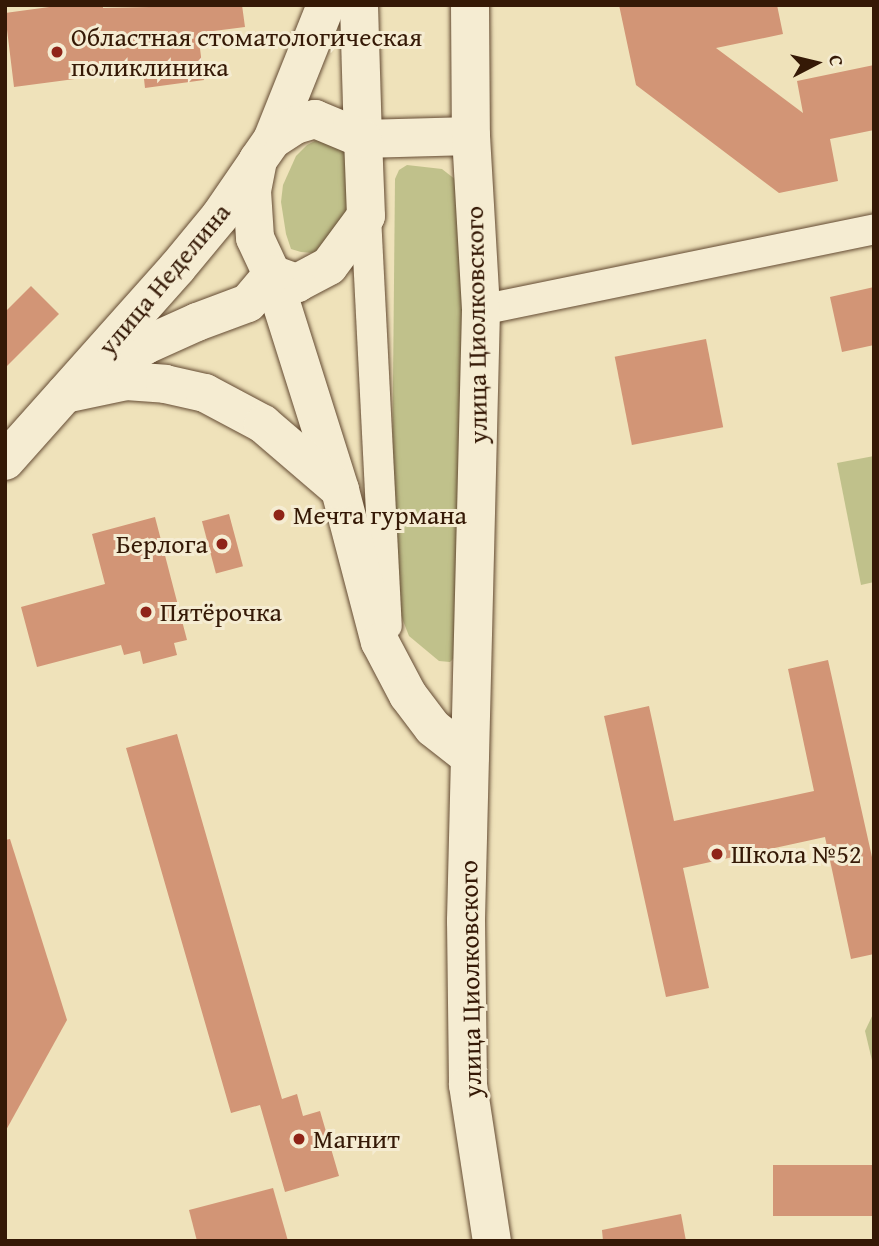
<!DOCTYPE html>
<html>
<head>
<meta charset="utf-8">
<style>
  body { margin:0 }
  #map { position:relative; width:879px; height:1246px; overflow:hidden; background:#efe2ba; font-family:"Gentium Book Plus",serif }
  div>[style] { position:absolute }
  .green>* { inset:0; background:#c0c18b }
  .building>* { inset:0; background:#d29576; transform-origin:0 0 }
  .roads { filter:drop-shadow(0 0 2px #644b33) drop-shadow(0 0 2px #644b33) }
  .street>* { height:30px; margin:-15px; padding:0 15px; transform-origin:15px; border-radius:15px; background:#f5ecd2 }
  .secondary>* { height:38px; margin:-19px; padding:0 19px; transform-origin:19px; border-radius:19px; background:#f5ecd2 }
  .dots>* { width:19px; height:19px; translate:-50% -50%; box-sizing:border-box; border:4px solid #f5ecd2; border-radius:50% }
  span { translate:-50% -50%; white-space:nowrap; text-align:center; line-height:1.15; -webkit-text-stroke:6px #f5ecd2; paint-order:stroke }
  .poi-label { font-size:26px; color:#351906 }
  .left { translate:0 -50%; text-align:left }
  .right { translate:-100% -50%; text-align:right }
  .street-label { font-size:26px; color:#351906 }
  .frame { position:absolute; inset:0; border:7px solid #351906; pointer-events:none }
  .north { position:absolute; left:781px; top:28px; width:70px; height:70px; -webkit-text-stroke:5px #f5ecd2; paint-order:stroke; rotate:83deg; font-size:19px; font-weight:700; line-height:28px; text-align:center; color:#351906 }
  .north::after { content:''; display:block; margin:auto; width:24px; height:32px; background:#351906; clip-path:polygon(50% 0,100% 100%,50% 72%,0 100%) }
</style>
</head>
<body>
<div id="map">
  <div class="green">
    <i style="clip-path:polygon(321px 138px,343px 143px,356px 195px,334px 242px,313px 253px,301px 252px,291px 249px,286px 234px,281px 202px,283px 185px,296px 156px,307px 145px)"></i>
    <i style="clip-path:polygon(407px 165px,442px 169px,456px 180px,464px 203px,458px 654px,450px 662px,439px 661px,409px 636px,391px 590px,395px 179px,399px 170px)"></i>
    <i style="clip-path:polygon(874px 456px,874px 582px,861px 585px,837px 463px)"></i>
    <i style="clip-path:polygon(874px 1012px,874px 1069px,865px 1031px)"></i>
  </div>
  <div class="building">
    <i style="clip-path:polygon(64px 5px,103px 5px,103px 8px,242px 5px,245px 27px,198px 33px,204px 80px,145px 88px,143px 70px,14px 87px,5px 13px)"></i>
    <i style="clip-path:polygon(619px 5px,777px 5px,783px 34px,716px 48px,803px 113px,797px 81px,874px 65px,874px 130px,830px 139px,838px 181px,779px 193px,636px 85px)"></i>
    <i style="clip-path:polygon(31px 286px,59px 314px,5px 368px,5px 312px)"></i>
    <i style="clip-path:polygon(874px 287px,874px 345px,842px 352px,830px 297px)"></i>
    <i style="left:706px;top:339px;width:90px;height:93px;rotate:79deg"></i>
    <i style="left:229px;top:514px;width:54px;height:28px;rotate:75deg"></i>
    <i style="clip-path:polygon(155px 517px,187px 640px,174px 643px,177px 655px,143px 664px,140px 651px,124px 655px,121px 645px,37px 667px,21px 607px,105px 584px,92px 534px)"></i>
    <i style="clip-path:polygon(828px 660px,874px 866px,874px 954px,851px 959px,825px 837px,683px 868px,709px 988px,666px 997px,604px 716px,649px 706px,674px 821px,814px 791px,788px 669px)"></i>
    <i style="clip-path:polygon(177px 734px,282px 1099px,297px 1094px,303px 1116px,320px 1111px,339px 1176px,285px 1192px,260px 1105px,231px 1113px,126px 748px)"></i>
    <i style="clip-path:polygon(10px 839px,67px 1020px,5px 1132px,5px 840px)"></i>
    <i style="left:874px;top:1165px;width:51px;height:101px;rotate:90deg"></i>
    <i style="clip-path:polygon(273px 1188px,288px 1241px,197px 1241px,189px 1210px)"></i>
    <i style="clip-path:polygon(681px 1214px,686px 1241px,603px 1241px,602px 1230px)"></i>
  </div>
  <div class="roads">
    <div class="street">
      <i style="left:366px;top:216px;width:410px;rotate:87.1deg"></i>
      <i style="left:481px;top:310px;width:401px;rotate:-11.6deg"></i>
    </div>
    <div class="secondary">
      <i style="left:359px;top:5px;width:134px;rotate:88.3deg"></i>
      <i style="left:363px;top:139px;width:108px;rotate:-1.6deg"></i>
      <i style="left:470px;top:5px;width:131px;rotate:89.6deg"></i>
      <i style="left:471px;top:136px;width:174px;rotate:86.7deg"></i>
      <i style="left:481px;top:310px;width:611px;rotate:91.41deg"></i>
      <i style="left:466px;top:921px;width:164px;rotate:89.3deg"></i>
      <i style="left:468px;top:1085px;width:158px;rotate:81.3deg"></i>
      <i style="left:272px;top:140px;width:145px;rotate:-68.2deg"></i>
      <i style="left:272px;top:274px;width:27px;rotate:20deg"></i>
      <i style="left:297px;top:283px;width:36px;rotate:-28deg"></i>
      <i style="left:329px;top:266px;width:62px;rotate:-53.5deg"></i>
      <i style="left:366px;top:216px;width:77px;rotate:-92.2deg"></i>
      <i style="left:363px;top:139px;width:52px;rotate:-157.4deg"></i>
      <i style="left:315px;top:119px;width:21px;rotate:163deg"></i>
      <i style="left:295px;top:125px;width:27px;rotate:147deg"></i>
      <i style="left:272px;top:140px;width:24px;rotate:125deg"></i>
      <i style="left:258px;top:160px;width:32px;rotate:101deg"></i>
      <i style="left:252px;top:191px;width:47px;rotate:86.3deg"></i>
      <i style="left:255px;top:238px;width:40px;rotate:65deg"></i>
      <i style="left:272px;top:274px;width:226px;rotate:72.5deg"></i>
      <i style="left:340px;top:490px;width:157px;rotate:75.3deg"></i>
      <i style="left:380px;top:642px;width:60px;rotate:62.2deg"></i>
      <i style="left:408px;top:695px;width:41px;rotate:52.9deg"></i>
      <i style="left:433px;top:728px;width:47px;rotate:38.1deg"></i>
      <i style="left:98px;top:374px;width:56px;rotate:-31.1deg"></i>
      <i style="left:146px;top:345px;width:56px;rotate:-24.3deg"></i>
      <i style="left:197px;top:322px;width:54px;rotate:-20.4deg"></i>
      <i style="left:248px;top:303px;width:38px;rotate:-50deg"></i>
      <i style="left:65px;top:394px;width:62px;rotate:-12deg"></i>
      <i style="left:126px;top:381px;width:39px;rotate:4deg"></i>
      <i style="left:165px;top:384px;width:41px;rotate:12.7deg"></i>
      <i style="left:205px;top:393px;width:66px;rotate:28.1deg"></i>
      <i style="left:263px;top:424px;width:101px;rotate:40.6deg"></i>
      <i style="left:5px;top:461px;width:259px;rotate:-48.3deg"></i>
      <i style="left:177px;top:268px;width:67px;rotate:-50.4deg"></i>
      <i style="left:220px;top:216px;width:65px;rotate:-55.6deg"></i>
    </div>
  </div>
  <div class="dots">
    <i style="left:57px;top:52px;background:#8f2418"></i>
    <i style="left:279px;top:515px;background:#8f2418"></i>
    <i style="left:222px;top:544px;background:#8f2418"></i>
    <i style="left:146px;top:612px;background:#8f2418"></i>
    <i style="left:717px;top:854px;background:#8f2418"></i>
    <i style="left:299px;top:1139px;background:#8f2418"></i>
  </div>
  <div class="poi-label">
    <span class="left" style="left:71px;top:52px">Областная стоматологическая<br>поликлиника</span>
    <span class="left" style="left:293px;top:515px">Мечта гурмана</span>
    <span class="right" style="left:208px;top:544px">Берлога</span>
    <span class="left" style="left:160px;top:612px">Пятёрочка</span>
    <span class="left" style="left:731px;top:854px">Школа №52</span>
    <span class="left" style="left:313px;top:1139px">Магнит</span>
  </div>
  <div class="street-label">
    <span style="left:164px;top:279px;rotate:-50deg">улица Неделина</span>
    <span style="left:476px;top:325px;rotate:-91deg">улица Циолковского</span>
    <span style="left:470px;top:979px;rotate:-91deg">улица Циолковского</span>
  </div>
  <div class="frame"></div>
  <div class="north">С</div>
</div>
</body>
</html>
